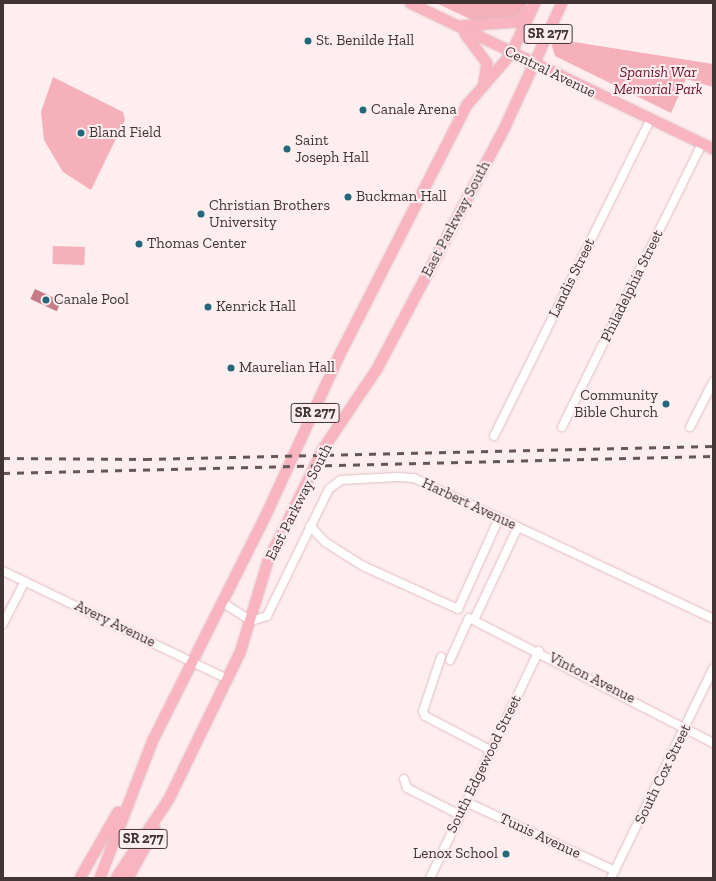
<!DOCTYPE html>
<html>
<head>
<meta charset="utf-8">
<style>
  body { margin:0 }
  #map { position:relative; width:716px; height:881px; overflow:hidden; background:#feeef0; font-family:"Zilla Slab",serif }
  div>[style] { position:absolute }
  .green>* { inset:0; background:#f5b0b9; transform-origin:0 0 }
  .water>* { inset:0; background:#c67b87; transform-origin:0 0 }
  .roads { filter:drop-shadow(0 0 1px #e1bcc0) drop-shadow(0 0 1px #e1bcc0) }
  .minor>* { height:8px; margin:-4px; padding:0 4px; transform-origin:4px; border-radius:4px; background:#fff }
  .major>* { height:10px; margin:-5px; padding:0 5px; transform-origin:5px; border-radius:5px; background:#f9b4c0 }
  .rail>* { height:2.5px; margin-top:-1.25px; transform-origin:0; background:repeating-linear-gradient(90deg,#655658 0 7px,transparent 0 14px) }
  .dots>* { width:11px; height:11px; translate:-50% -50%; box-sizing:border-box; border:2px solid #feeef0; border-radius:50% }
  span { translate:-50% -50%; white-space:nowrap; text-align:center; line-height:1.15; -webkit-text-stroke:4px #feeef0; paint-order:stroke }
  .shield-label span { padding:1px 3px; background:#feeef0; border:1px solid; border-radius:3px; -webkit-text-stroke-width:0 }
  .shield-label { font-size:14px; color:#423335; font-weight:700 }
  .poi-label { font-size:15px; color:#423335 }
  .left { translate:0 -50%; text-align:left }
  .right { translate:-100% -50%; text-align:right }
  .street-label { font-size:15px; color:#423335 }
  .park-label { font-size:15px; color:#6a102b; font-style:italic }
  .frame { position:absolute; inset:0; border:4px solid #423335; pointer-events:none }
</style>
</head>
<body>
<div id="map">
  <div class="green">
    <i style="clip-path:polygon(436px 3px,527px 3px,520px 17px,476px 22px)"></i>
    <i style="clip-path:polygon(555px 39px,713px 64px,713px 87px,686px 79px,671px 113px,555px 56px,552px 46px)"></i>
    <i style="clip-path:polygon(53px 77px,123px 112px,125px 120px,91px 190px,63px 172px,44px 140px,41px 112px)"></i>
    <i style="left:53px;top:246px;width:32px;height:18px;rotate:2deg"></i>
  </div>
  <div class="water">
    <i style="left:35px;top:289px;width:29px;height:11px;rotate:25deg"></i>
  </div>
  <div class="roads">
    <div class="minor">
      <i style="left:562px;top:427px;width:316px;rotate:-63.7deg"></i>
      <i style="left:690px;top:427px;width:51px;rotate:-62.9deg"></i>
      <i style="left:494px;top:436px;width:352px;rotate:-63.7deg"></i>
      <i style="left:310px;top:526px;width:22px;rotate:47deg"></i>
      <i style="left:325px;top:542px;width:45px;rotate:32.3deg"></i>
      <i style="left:363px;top:566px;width:104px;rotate:24.4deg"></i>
      <i style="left:458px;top:609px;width:100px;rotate:-65.7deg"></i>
      <i style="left:3px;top:571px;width:249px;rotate:25.7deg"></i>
      <i style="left:222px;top:602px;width:35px;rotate:33deg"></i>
      <i style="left:251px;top:621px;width:17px;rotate:-17deg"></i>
      <i style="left:267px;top:616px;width:141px;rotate:-64deg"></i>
      <i style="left:329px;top:489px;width:15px;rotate:-37deg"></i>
      <i style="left:341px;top:480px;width:57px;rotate:-3deg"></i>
      <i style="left:398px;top:477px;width:16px;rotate:4deg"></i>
      <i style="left:414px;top:478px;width:331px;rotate:25.2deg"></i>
      <i style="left:474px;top:620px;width:103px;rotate:-64.7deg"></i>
      <i style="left:3px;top:624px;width:48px;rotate:-62.9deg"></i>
      <i style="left:441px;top:657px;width:57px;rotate:108.4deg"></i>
      <i style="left:423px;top:711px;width:5px;rotate:68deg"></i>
      <i style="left:425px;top:716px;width:73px;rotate:27.6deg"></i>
      <i style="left:450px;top:660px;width:46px;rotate:-65.7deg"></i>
      <i style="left:469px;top:618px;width:274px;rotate:27.1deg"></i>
      <i style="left:404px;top:779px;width:9px;rotate:72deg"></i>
      <i style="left:407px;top:788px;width:59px;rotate:27deg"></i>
      <i style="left:466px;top:802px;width:164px;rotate:24.8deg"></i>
      <i style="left:430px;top:878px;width:252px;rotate:-64.4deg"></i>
      <i style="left:611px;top:878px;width:233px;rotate:-64deg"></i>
    </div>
    <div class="major">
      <i style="left:410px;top:3px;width:336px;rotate:25.7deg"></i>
      <i style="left:459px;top:26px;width:58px;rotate:-3.9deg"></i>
      <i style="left:517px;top:22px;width:17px;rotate:-45deg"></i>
      <i style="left:465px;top:34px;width:36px;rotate:53deg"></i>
      <i style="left:487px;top:63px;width:20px;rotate:99deg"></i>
      <i style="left:80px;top:878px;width:76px;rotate:-60.1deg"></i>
      <i style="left:100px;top:878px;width:148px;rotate:-69deg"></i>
      <i style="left:153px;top:740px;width:252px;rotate:-63.3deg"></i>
      <i style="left:266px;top:515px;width:175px;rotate:-65.3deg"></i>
      <i style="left:339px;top:356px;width:282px;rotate:-63deg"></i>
      <i style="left:467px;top:105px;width:67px;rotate:-49.2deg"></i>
      <i style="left:511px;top:54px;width:56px;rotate:-64.8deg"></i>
      <i style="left:116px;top:878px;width:95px;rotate:-56.1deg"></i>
      <i style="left:169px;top:799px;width:162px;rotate:-64.1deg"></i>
      <i style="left:240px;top:653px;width:96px;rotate:-73.1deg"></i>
      <i style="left:268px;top:561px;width:125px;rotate:-63.8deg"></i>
      <i style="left:323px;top:449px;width:97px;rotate:-56deg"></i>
      <i style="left:377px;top:369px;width:272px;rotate:-62.1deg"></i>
      <i style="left:504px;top:129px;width:139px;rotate:-65.3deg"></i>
      <i style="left:128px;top:878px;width:56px;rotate:-61.1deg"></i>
    </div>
  </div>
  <div class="rail">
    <i style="left:3px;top:458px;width:142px;rotate:0.4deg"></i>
    <i style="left:145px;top:459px;width:568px;rotate:-1.31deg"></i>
    <i style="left:3px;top:473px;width:710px;rotate:-1.37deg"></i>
  </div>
  <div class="dots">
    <i style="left:308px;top:41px;background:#25677a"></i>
    <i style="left:363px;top:110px;background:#25677a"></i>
    <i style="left:81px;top:133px;background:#25677a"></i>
    <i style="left:287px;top:149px;background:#25677a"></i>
    <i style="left:348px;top:197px;background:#25677a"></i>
    <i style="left:201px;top:214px;background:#25677a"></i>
    <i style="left:139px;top:244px;background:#25677a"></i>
    <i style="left:46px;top:300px;background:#25677a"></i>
    <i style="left:208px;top:307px;background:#25677a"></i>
    <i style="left:231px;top:368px;background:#25677a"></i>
    <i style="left:666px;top:404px;background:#25677a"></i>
    <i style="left:506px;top:854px;background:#25677a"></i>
  </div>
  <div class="shield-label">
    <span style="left:548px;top:34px">SR 277</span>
    <span style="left:315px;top:413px">SR 277</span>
    <span style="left:143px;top:839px">SR 277</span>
  </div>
  <div class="poi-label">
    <span class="left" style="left:316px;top:41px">St. Benilde Hall</span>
    <span class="left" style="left:371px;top:110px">Canale Arena</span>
    <span class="left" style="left:89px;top:133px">Bland Field</span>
    <span class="left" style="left:295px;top:149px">Saint<br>Joseph Hall</span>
    <span class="left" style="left:356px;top:197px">Buckman Hall</span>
    <span class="left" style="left:209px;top:214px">Christian Brothers<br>University</span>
    <span class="left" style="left:147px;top:244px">Thomas Center</span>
    <span class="left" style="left:54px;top:300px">Canale Pool</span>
    <span class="left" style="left:216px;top:307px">Kenrick Hall</span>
    <span class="left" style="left:239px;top:368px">Maurelian Hall</span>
    <span class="right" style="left:658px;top:404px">Community<br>Bible Church</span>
    <span class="right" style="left:498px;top:854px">Lenox School</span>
  </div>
  <div class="street-label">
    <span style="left:550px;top:72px;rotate:26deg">Central Avenue</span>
    <span style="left:456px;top:219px;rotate:-62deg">East Parkway South</span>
    <span style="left:572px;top:278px;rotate:-64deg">Landis Street</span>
    <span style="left:632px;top:286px;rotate:-64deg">Philadelphia Street</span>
    <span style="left:299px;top:502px;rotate:-63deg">East Parkway South</span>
    <span style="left:469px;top:504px;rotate:25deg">Harbert Avenue</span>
    <span style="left:115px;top:624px;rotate:26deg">Avery Avenue</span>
    <span style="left:592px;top:678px;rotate:27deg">Vinton Avenue</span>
    <span style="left:484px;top:764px;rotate:-64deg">South Edgewood Street</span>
    <span style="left:663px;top:774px;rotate:-64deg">South Cox Street</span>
    <span style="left:540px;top:836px;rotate:25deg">Tunis Avenue</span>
  </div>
  <div class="park-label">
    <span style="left:658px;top:81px">Spanish War<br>Memorial Park</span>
  </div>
  <div class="frame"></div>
</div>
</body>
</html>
